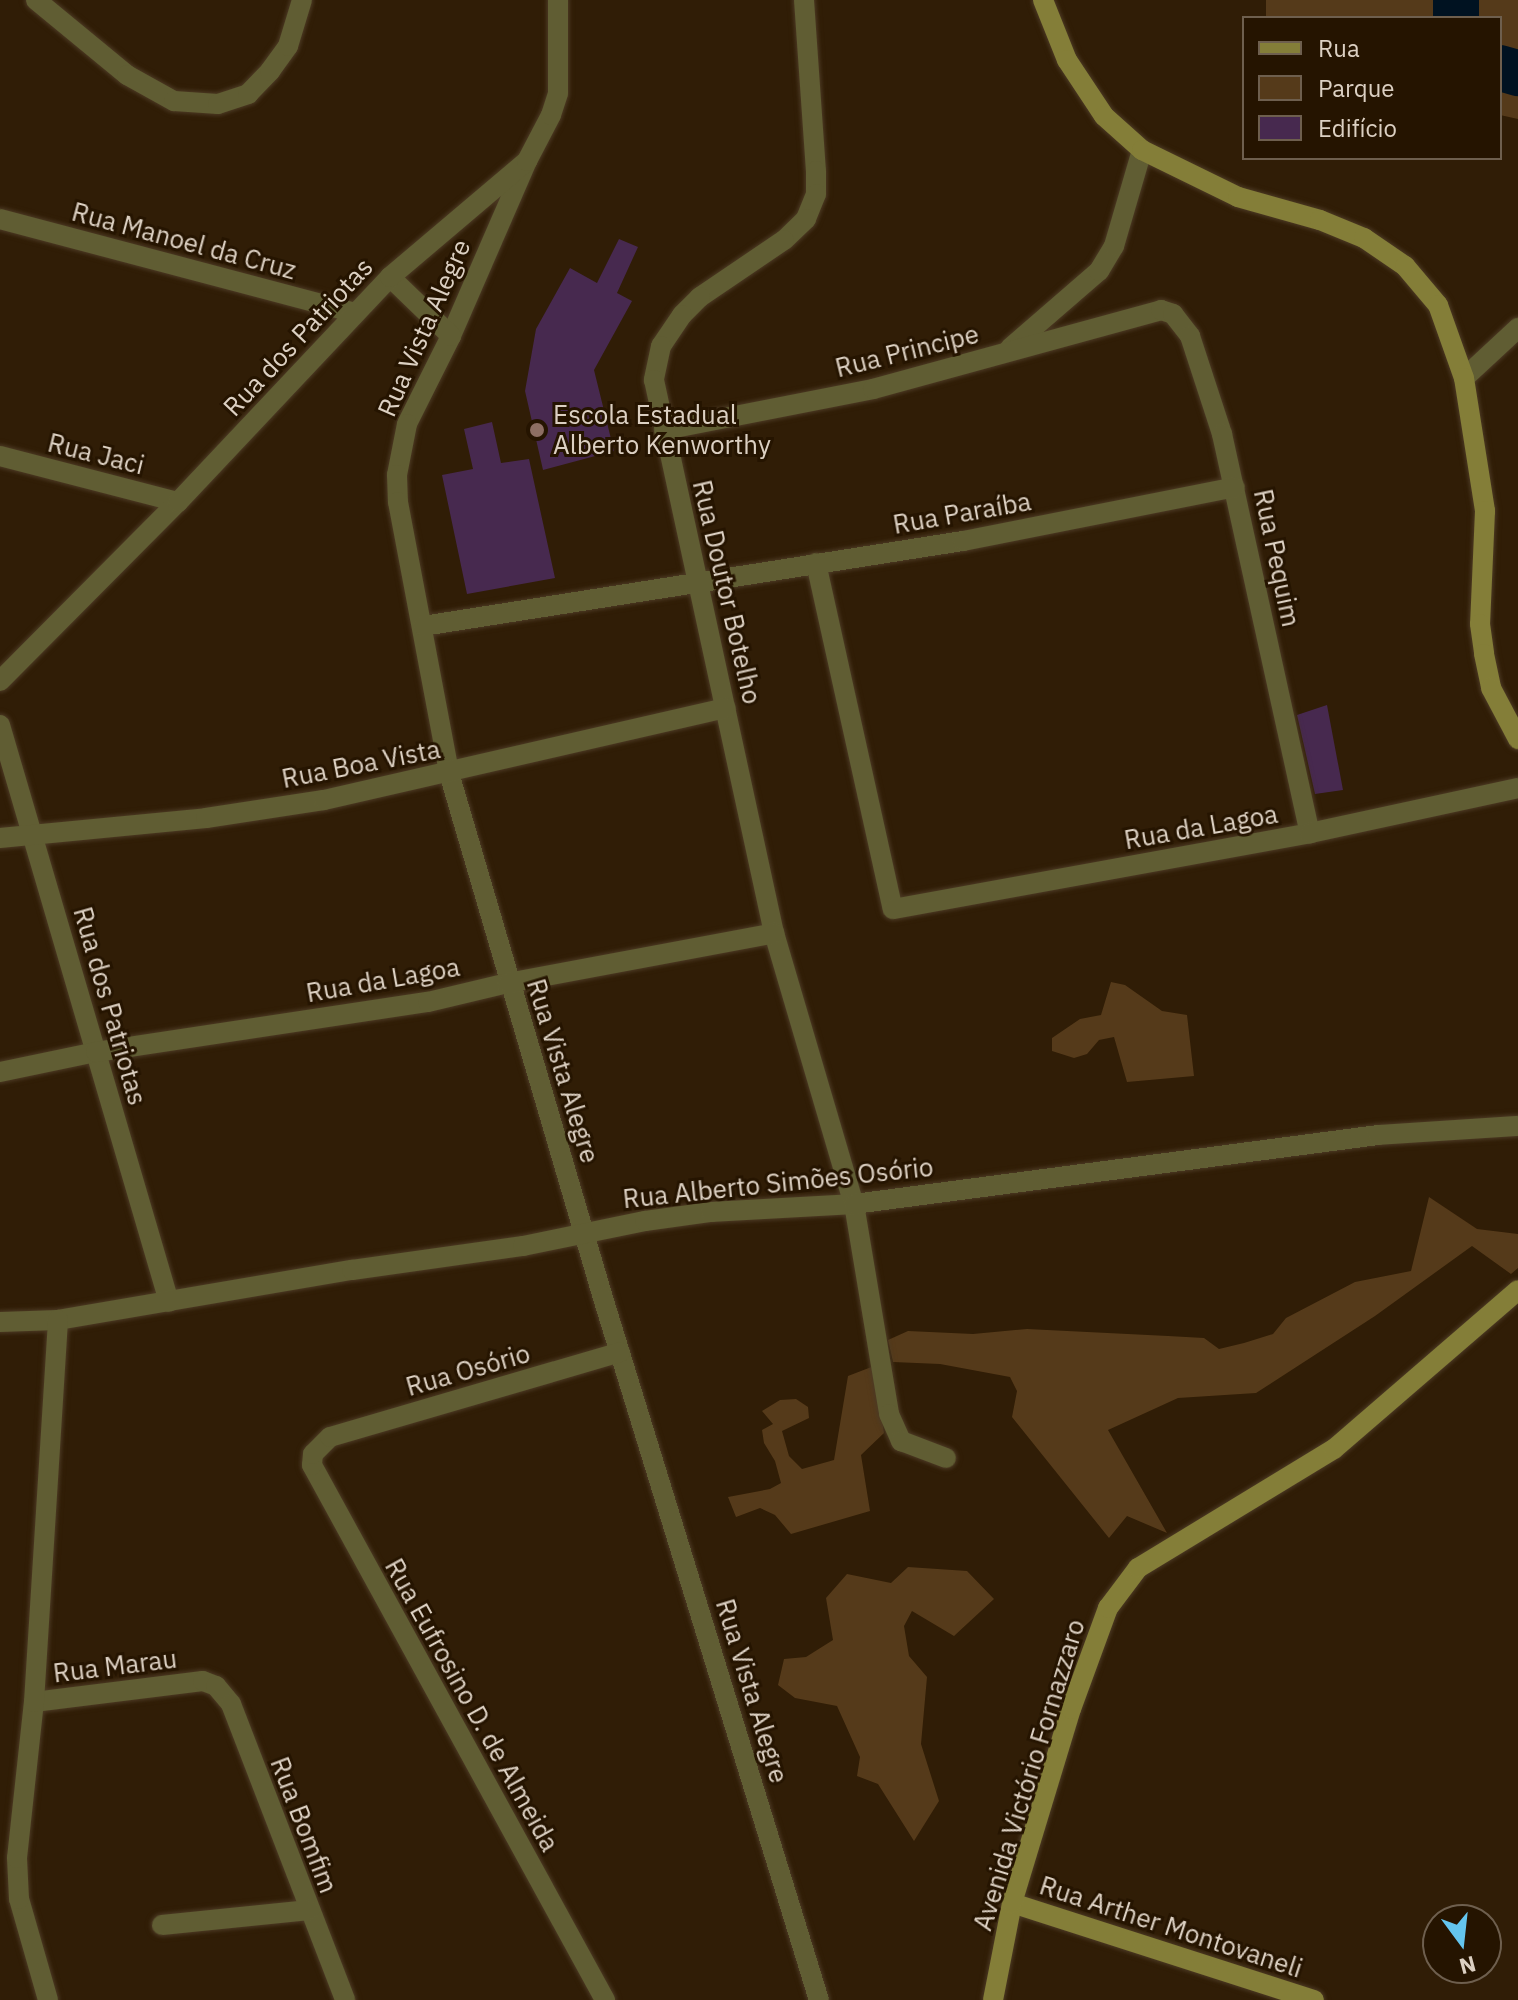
<!DOCTYPE html>
<html>
<head>
<meta charset="utf-8">
<style>
  body { margin:0 }
  #map { position:relative; width:1518px; height:2000px; overflow:hidden; background:#301d06; font-family:"IBM Plex Sans",sans-serif }
  div>[style] { position:absolute }
  .green>* { inset:0; background:#553a1a }
  .river>* { height:46px; margin:-23px; padding:0 23px; transform-origin:23px; border-radius:23px; background:#001221 }
  .building>* { inset:0; background:#47294f }
  .roads { filter:drop-shadow(0 0 2px #4c3a24) drop-shadow(0 0 2px #4c3a24) }
  .street>* { height:20px; margin:-10px; padding:0 10px; transform-origin:10px; border-radius:10px; background:#605d33 }
  .secondary>* { height:20px; margin:-10px; padding:0 10px; transform-origin:10px; border-radius:10px; background:#847e38 }
  .dots>* { width:22px; height:22px; translate:-50% -50%; box-sizing:border-box; border:4px solid #251400; border-radius:50% }
  span { translate:-50% -50%; white-space:nowrap; text-align:center; line-height:1.15; -webkit-text-stroke:6px #251400; paint-order:stroke }
  .street-label { font-size:26px; color:#dcd0c2 }
  .poi-label { font-size:26px; color:#dcd0c2 }
  .left { translate:0 -50%; text-align:left }
  .legend { position:absolute; left:1242px; top:16px; width:260px; height:144px; box-sizing:border-box; background:#251400; border:2px solid #6e5f4e; margin:0; padding:10px 14px; list-style:none; font-size:24px; color:#dcd0c2 }
  .legend li { display:flex; align-items:center; gap:16px; height:40px }
  .legend b { width:40px; border:2px solid #6e5f4e }
  .north { position:absolute; left:1422px; top:1904px; width:80px; height:80px; box-sizing:border-box; background:#251400; border:2px solid #6e5f4e; border-radius:50%; rotate:165deg; font-size:22px; font-weight:700; line-height:32px; text-align:center; color:#dcd0c2 }
  .north::after { content:''; display:block; margin:auto; width:28px; height:36px; background:#64c5ee; clip-path:polygon(50% 0,100% 100%,50% 72%,0 100%) }
</style>
</head>
<body>
<div id="map">
  <div class="green">
    <i style="clip-path:polygon(1266px 0,1518px 0,1518px 119px,1500px 115px,1500px 18px,1266px 18px)"></i>
    <i style="clip-path:polygon(1111px 982px,1125px 985px,1162px 1011px,1187px 1015px,1194px 1076px,1127px 1082px,1114px 1037px,1099px 1040px,1087px 1054px,1074px 1058px,1052px 1051px,1052px 1038px,1080px 1019px,1101px 1015px)"></i>
    <i style="clip-path:polygon(1429px 1197px,1477px 1229px,1518px 1234px,1518px 1268px,1511px 1274px,1472px 1246px,1375px 1316px,1256px 1393px,1178px 1398px,1108px 1430px,1167px 1533px,1127px 1516px,1109px 1538px,1012px 1417px,1017px 1391px,1010px 1377px,940px 1364px,893px 1362px,888px 1340px,908px 1331px,973px 1334px,1027px 1329px,1168px 1336px,1204px 1338px,1219px 1349px,1244px 1343px,1273px 1334px,1286px 1318px,1355px 1282px,1411px 1271px)"></i>
    <i style="clip-path:polygon(874px 1366px,884px 1433px,861px 1455px,870px 1511px,791px 1534px,775px 1515px,760px 1508px,736px 1517px,728px 1497px,770px 1489px,781px 1483px,775px 1461px,764px 1443px,762px 1430px,773px 1424px,762px 1411px,780px 1400px,796px 1399px,808px 1407px,809px 1418px,782px 1431px,789px 1456px,802px 1469px,834px 1460px,848px 1376px)"></i>
    <i style="clip-path:polygon(908px 1567px,967px 1571px,994px 1599px,954px 1636px,912px 1611px,904px 1626px,909px 1656px,927px 1677px,921px 1744px,939px 1801px,914px 1841px,878px 1784px,857px 1776px,860px 1757px,837px 1706px,795px 1698px,778px 1685px,784px 1659px,806px 1657px,833px 1640px,826px 1598px,847px 1574px,891px 1583px)"></i>
  </div>
  <div class="river">
    <i style="left:1456px;top:0;width:18px;rotate:90deg"></i>
    <i style="left:1500px;top:68px;width:19px;rotate:16deg"></i>
  </div>
  <div class="building">
    <i style="clip-path:polygon(619px 239px,638px 247px,617px 293px,632px 301px,594px 370px,614px 451px,543px 470px,525px 391px,536px 329px,570px 268px,597px 283px)"></i>
    <i style="clip-path:polygon(492px 422px,501px 463px,529px 459px,555px 578px,467px 594px,442px 475px,473px 469px,464px 429px)"></i>
    <i style="clip-path:polygon(1327px 705px,1343px 790px,1315px 794px,1297px 715px)"></i>
  </div>
  <div class="roads">
    <div class="street">
      <i style="left:36px;top:0;width:118px;rotate:39.5deg"></i>
      <i style="left:127px;top:75px;width:54px;rotate:29deg"></i>
      <i style="left:174px;top:101px;width:44px;rotate:3.9deg"></i>
      <i style="left:218px;top:104px;width:32px;rotate:-18deg"></i>
      <i style="left:248px;top:94px;width:32px;rotate:-46deg"></i>
      <i style="left:270px;top:71px;width:31px;rotate:-54deg"></i>
      <i style="left:288px;top:46px;width:48px;rotate:-73.1deg"></i>
      <i style="left:804px;top:0;width:171px;rotate:86deg"></i>
      <i style="left:816px;top:171px;width:23px;rotate:90deg"></i>
      <i style="left:816px;top:194px;width:27px;rotate:112deg"></i>
      <i style="left:806px;top:219px;width:30px;rotate:136deg"></i>
      <i style="left:784px;top:240px;width:102px;rotate:145.8deg"></i>
      <i style="left:700px;top:297px;width:25px;rotate:135deg"></i>
      <i style="left:682px;top:315px;width:37px;rotate:124deg"></i>
      <i style="left:661px;top:346px;width:35px;rotate:102deg"></i>
      <i style="left:654px;top:380px;width:566px;rotate:77.76deg"></i>
      <i style="left:774px;top:933px;width:283px;rotate:73.6deg"></i>
      <i style="left:854px;top:1204px;width:213px;rotate:80.5deg"></i>
      <i style="left:889px;top:1414px;width:30px;rotate:66deg"></i>
      <i style="left:901px;top:1441px;width:48px;rotate:20.7deg"></i>
      <i style="left:527px;top:161px;width:191px;rotate:113.5deg"></i>
      <i style="left:451px;top:336px;width:98px;rotate:116.6deg"></i>
      <i style="left:407px;top:424px;width:52px;rotate:101.1deg"></i>
      <i style="left:397px;top:475px;width:27px;rotate:88deg"></i>
      <i style="left:398px;top:502px;width:276px;rotate:79.3deg"></i>
      <i style="left:449px;top:773px;width:547px;rotate:73.65deg"></i>
      <i style="left:603px;top:1298px;width:734px;rotate:72.9deg"></i>
      <i style="left:0;top:219px;width:367px;rotate:14.8deg"></i>
      <i style="left:390px;top:277px;width:85px;rotate:44deg"></i>
      <i style="left:1010px;top:348px;width:118px;rotate:-40.9deg"></i>
      <i style="left:1099px;top:271px;width:29px;rotate:-59deg"></i>
      <i style="left:1114px;top:246px;width:100px;rotate:-73.7deg"></i>
      <i style="left:1464px;top:378px;width:74px;rotate:-42.8deg"></i>
      <i style="left:664px;top:430px;width:213px;rotate:-11.1deg"></i>
      <i style="left:873px;top:389px;width:299px;rotate:-15.3deg"></i>
      <i style="left:1161px;top:310px;width:13px;rotate:18deg"></i>
      <i style="left:1173px;top:314px;width:28px;rotate:52deg"></i>
      <i style="left:1190px;top:336px;width:103px;rotate:71.9deg"></i>
      <i style="left:1222px;top:434px;width:409px;rotate:77.6deg"></i>
      <i style="left:0;top:456px;width:184px;rotate:14.5deg"></i>
      <i style="left:816px;top:563px;width:354px;rotate:77.5deg"></i>
      <i style="left:893px;top:909px;width:424px;rotate:-10.3deg"></i>
      <i style="left:1310px;top:833px;width:213px;rotate:-12.2deg"></i>
      <i style="left:423px;top:626px;width:547px;rotate:-8.95deg"></i>
      <i style="left:963px;top:541px;width:277px;rotate:-11.2deg"></i>
      <i style="left:0;top:681px;width:252px;rotate:-45.2deg"></i>
      <i style="left:178px;top:502px;width:309px;rotate:-46.7deg"></i>
      <i style="left:390px;top:277px;width:180px;rotate:-40.3deg"></i>
      <i style="left:527px;top:161px;width:52px;rotate:-62.4deg"></i>
      <i style="left:551px;top:115px;width:23px;rotate:-72deg"></i>
      <i style="left:558px;top:93px;width:93px;rotate:-90deg"></i>
      <i style="left:0;top:725px;width:601px;rotate:73.67deg"></i>
      <i style="left:0;top:838px;width:207px;rotate:-5.5deg"></i>
      <i style="left:206px;top:818px;width:119px;rotate:-8.7deg"></i>
      <i style="left:324px;top:800px;width:412px;rotate:-12.9deg"></i>
      <i style="left:0;top:1072px;width:98px;rotate:-11.8deg"></i>
      <i style="left:96px;top:1052px;width:336px;rotate:-8.6deg"></i>
      <i style="left:428px;top:1002px;width:82px;rotate:-13.4deg"></i>
      <i style="left:508px;top:983px;width:271px;rotate:-10.6deg"></i>
      <i style="left:0;top:1322px;width:58px;rotate:-2deg"></i>
      <i style="left:58px;top:1320px;width:298px;rotate:-9.7deg"></i>
      <i style="left:352px;top:1270px;width:173px;rotate:-8deg"></i>
      <i style="left:523px;top:1246px;width:125px;rotate:-11.6deg"></i>
      <i style="left:645px;top:1221px;width:67px;rotate:-7.8deg"></i>
      <i style="left:711px;top:1212px;width:143px;rotate:-3.2deg"></i>
      <i style="left:854px;top:1204px;width:529px;rotate:-7.5deg"></i>
      <i style="left:1378px;top:1135px;width:140px;rotate:-3.7deg"></i>
      <i style="left:34px;top:1702px;width:170px;rotate:-7.1deg"></i>
      <i style="left:203px;top:1681px;width:14px;rotate:21deg"></i>
      <i style="left:216px;top:1686px;width:23px;rotate:50deg"></i>
      <i style="left:231px;top:1704px;width:317px;rotate:68.9deg"></i>
      <i style="left:162px;top:1925px;width:148px;rotate:-5.8deg"></i>
      <i style="left:48px;top:2000px;width:105px;rotate:-106deg"></i>
      <i style="left:19px;top:1899px;width:41px;rotate:-92.8deg"></i>
      <i style="left:17px;top:1858px;width:157px;rotate:-83.8deg"></i>
      <i style="left:34px;top:1702px;width:383px;rotate:-86.4deg"></i>
      <i style="left:605px;top:2000px;width:610px;rotate:-118.71deg"></i>
      <i style="left:312px;top:1465px;width:11px;rotate:-85deg"></i>
      <i style="left:313px;top:1454px;width:24px;rotate:-45deg"></i>
      <i style="left:330px;top:1437px;width:302px;rotate:-16.3deg"></i>
    </div>
    <div class="secondary">
      <i style="left:1043px;top:0;width:65px;rotate:68.2deg"></i>
      <i style="left:1067px;top:60px;width:67px;rotate:56.5deg"></i>
      <i style="left:1104px;top:116px;width:51px;rotate:41.8deg"></i>
      <i style="left:1142px;top:150px;width:107px;rotate:26.1deg"></i>
      <i style="left:1238px;top:197px;width:85px;rotate:15.7deg"></i>
      <i style="left:1320px;top:220px;width:48px;rotate:22.2deg"></i>
      <i style="left:1364px;top:238px;width:50px;rotate:34.3deg"></i>
      <i style="left:1405px;top:266px;width:51px;rotate:49.8deg"></i>
      <i style="left:1438px;top:305px;width:77px;rotate:70.4deg"></i>
      <i style="left:1464px;top:378px;width:135px;rotate:81deg"></i>
      <i style="left:1485px;top:511px;width:113px;rotate:92.5deg"></i>
      <i style="left:1480px;top:624px;width:30px;rotate:82deg"></i>
      <i style="left:1484px;top:654px;width:35px;rotate:78deg"></i>
      <i style="left:1491px;top:688px;width:58px;rotate:62.1deg"></i>
      <i style="left:1012px;top:1903px;width:317px;rotate:17.8deg"></i>
      <i style="left:993px;top:2000px;width:99px;rotate:-78.9deg"></i>
      <i style="left:1012px;top:1903px;width:203px;rotate:-73.1deg"></i>
      <i style="left:1071px;top:1709px;width:108px;rotate:-69.9deg"></i>
      <i style="left:1108px;top:1608px;width:50px;rotate:-53.1deg"></i>
      <i style="left:1138px;top:1568px;width:229px;rotate:-31.3deg"></i>
      <i style="left:1334px;top:1449px;width:243px;rotate:-40.8deg"></i>
    </div>
  </div>
  <div class="dots">
    <i style="left:537px;top:430px;background:#8d6e63"></i>
  </div>
  <div class="street-label">
    <span style="left:184px;top:241px;rotate:15deg">Rua Manoel da Cruz</span>
    <span style="left:424px;top:328px;rotate:-66deg">Rua Vista Alegre</span>
    <span style="left:298px;top:337px;rotate:-47deg">Rua dos Patriotas</span>
    <span style="left:907px;top:351px;rotate:-14deg">Rua Principe</span>
    <span style="left:96px;top:454px;rotate:14deg">Rua Jaci</span>
    <span style="left:962px;top:513px;rotate:-10deg">Rua Paraíba</span>
    <span style="left:1277px;top:558px;rotate:78deg">Rua Pequim</span>
    <span style="left:727px;top:592px;rotate:77deg">Rua Doutor Botelho</span>
    <span style="left:361px;top:764px;rotate:-11deg">Rua Boa Vista</span>
    <span style="left:1201px;top:827px;rotate:-10deg">Rua da Lagoa</span>
    <span style="left:383px;top:980px;rotate:-10deg">Rua da Lagoa</span>
    <span style="left:110px;top:1006px;rotate:74deg">Rua dos Patriotas</span>
    <span style="left:563px;top:1071px;rotate:73deg">Rua Vista Alegre</span>
    <span style="left:778px;top:1183px;rotate:-6deg">Rua Alberto Simões Osório</span>
    <span style="left:468px;top:1370px;rotate:-16deg">Rua Osório</span>
    <span style="left:115px;top:1666px;rotate:-7deg">Rua Marau</span>
    <span style="left:752px;top:1691px;rotate:73deg">Rua Vista Alegre</span>
    <span style="left:472px;top:1705px;rotate:61deg">Rua Eufrosino D. de Almeida</span>
    <span style="left:1029px;top:1775px;rotate:-73deg">Avenida Victório Fornazzaro</span>
    <span style="left:304px;top:1825px;rotate:69deg">Rua Bomfim</span>
    <span style="left:1171px;top:1927px;rotate:18deg">Rua Arther Montovaneli</span>
  </div>
  <div class="poi-label">
    <span class="left" style="left:553px;top:430px">Escola Estadual<br>Alberto Kenworthy</span>
  </div>
  <ul class="legend">
  <li><b style="height:10px;background:#847e38"></b>Rua</li>
  <li><b style="height:22px;background:#553a1a"></b>Parque</li>
  <li><b style="height:22px;background:#47294f"></b>Edifício</li>
  </ul>
  <div class="north">N</div>
</div>
</body>
</html>
